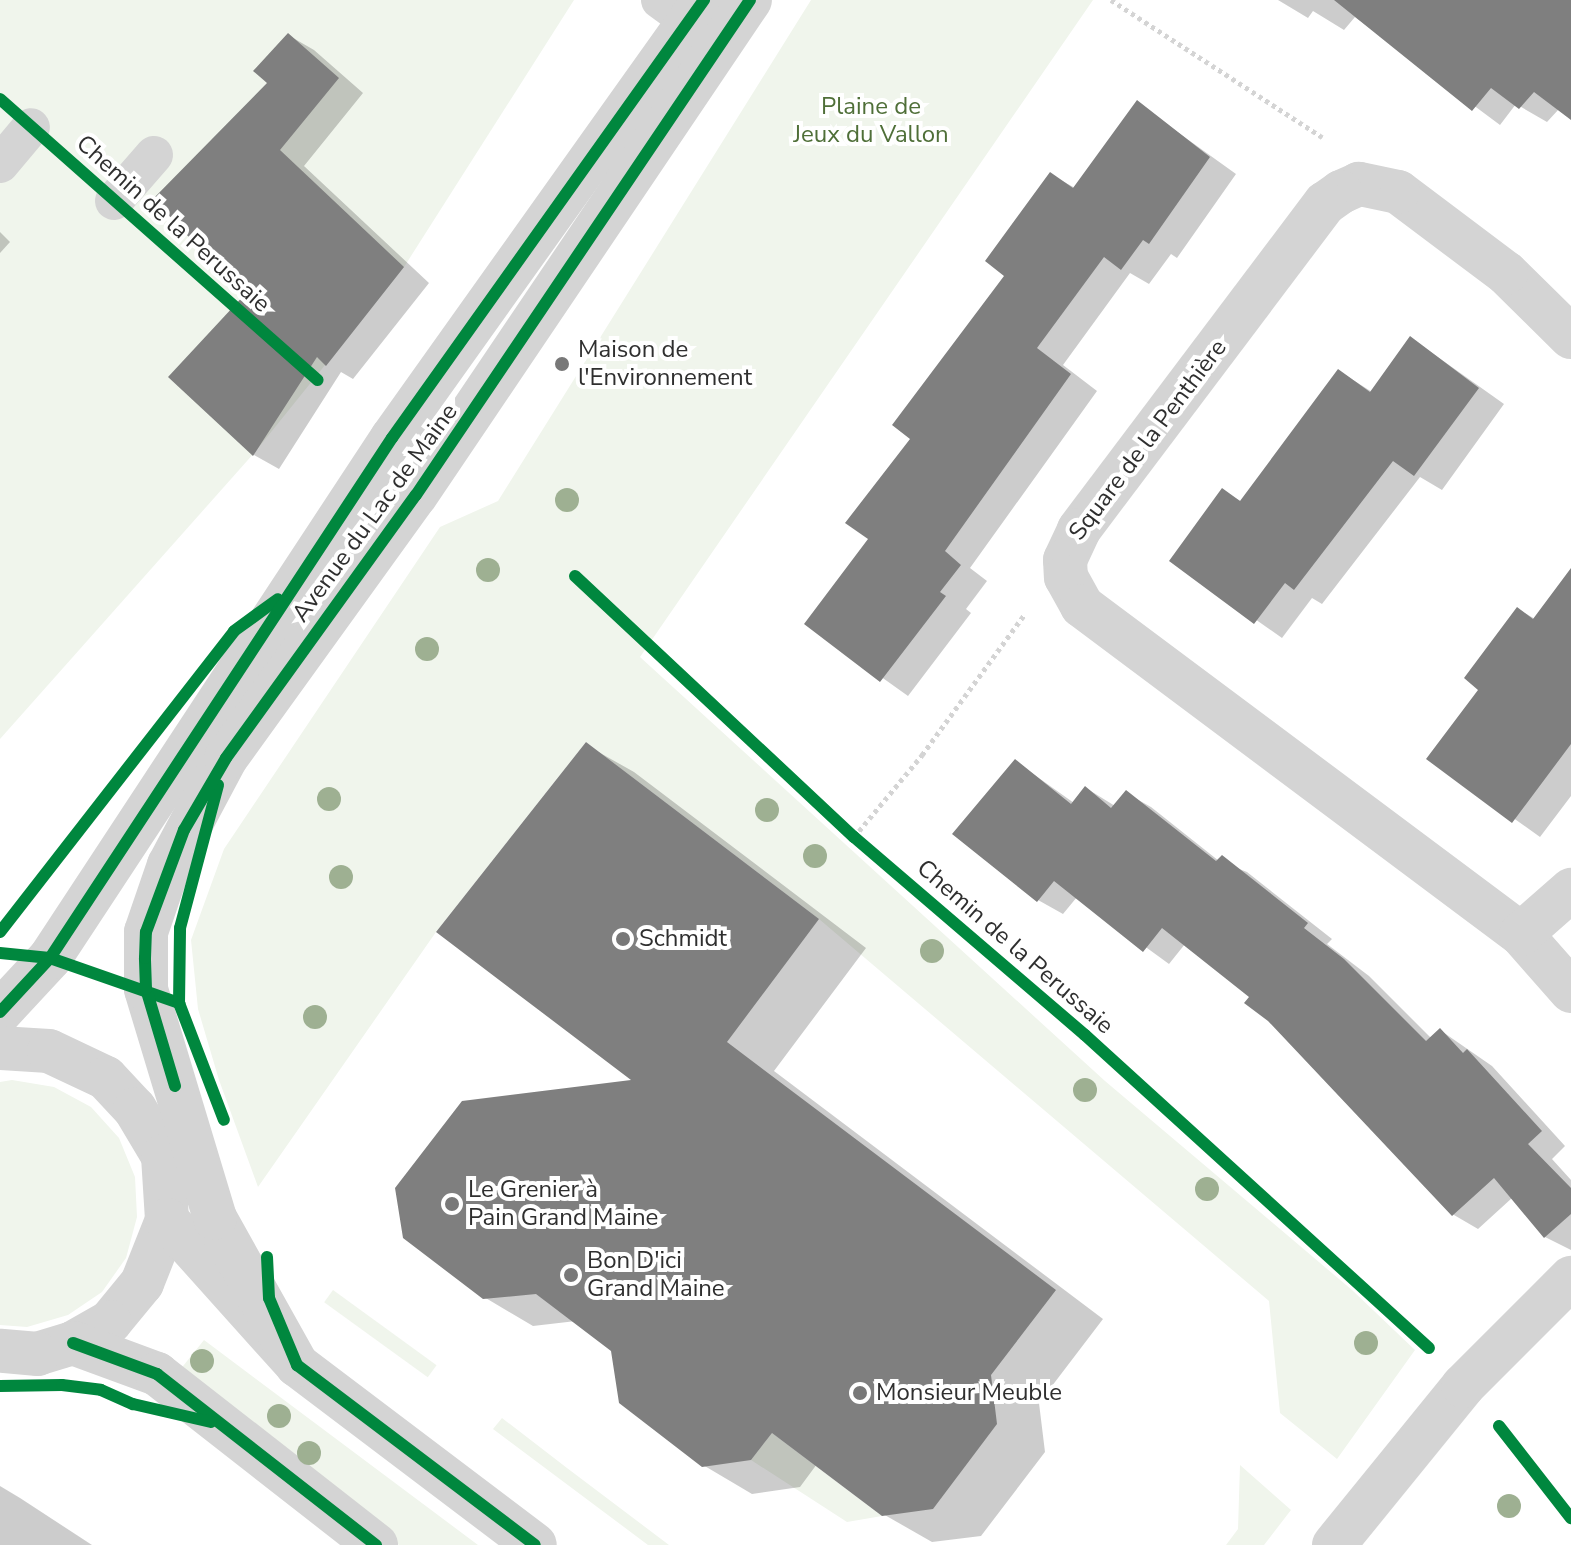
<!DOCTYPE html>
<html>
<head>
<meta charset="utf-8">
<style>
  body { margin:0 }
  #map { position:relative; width:1571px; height:1545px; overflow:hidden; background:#fff; font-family:"Nunito Sans",sans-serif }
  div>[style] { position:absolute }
  .green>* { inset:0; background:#f0f5ec; transform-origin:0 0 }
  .shadow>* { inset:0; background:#0003 }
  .building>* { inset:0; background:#7f7f7f }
  .path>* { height:5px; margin-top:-2.5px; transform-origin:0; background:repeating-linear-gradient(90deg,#d4d4d4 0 4px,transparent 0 8px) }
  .service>* { height:38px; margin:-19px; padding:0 19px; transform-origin:19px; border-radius:19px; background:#d4d4d4 }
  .minor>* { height:44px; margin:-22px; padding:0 22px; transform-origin:22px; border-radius:22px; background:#d4d4d4 }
  .tertiary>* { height:44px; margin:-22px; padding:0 22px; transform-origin:22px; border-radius:22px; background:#d4d4d4 }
  .cycleway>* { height:12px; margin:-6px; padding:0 6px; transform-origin:6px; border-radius:6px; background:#00873e }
  .trees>* { width:24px; height:24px; margin:-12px; border-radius:50%; background:#9eb092 }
  .dots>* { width:22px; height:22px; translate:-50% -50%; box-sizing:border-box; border:4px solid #fff; border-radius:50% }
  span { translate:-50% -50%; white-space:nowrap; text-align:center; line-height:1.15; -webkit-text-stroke:8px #fff; paint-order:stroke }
  .park-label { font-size:24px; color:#4f6f38 }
  .street-label { font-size:24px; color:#2f2f2f }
  .poi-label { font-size:24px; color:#2f2f2f }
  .left { translate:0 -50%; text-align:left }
</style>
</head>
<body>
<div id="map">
  <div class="green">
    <i style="clip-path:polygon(0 0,574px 0,404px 267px,255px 452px,0 739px)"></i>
    <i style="clip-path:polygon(811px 0,1093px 0,640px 657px,1105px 1081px,1352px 1290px,1415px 1350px,1337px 1459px,1280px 1413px,1269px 1301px,819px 919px,586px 742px,436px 932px,258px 1187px,219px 1080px,198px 1009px,191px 940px,224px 849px,440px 527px,498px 501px)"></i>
    <i style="clip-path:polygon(12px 1080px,54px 1087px,91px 1107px,119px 1138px,135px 1177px,137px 1217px,126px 1258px,102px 1292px,68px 1315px,27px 1327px,0 1325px,0 1082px)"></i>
    <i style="left:333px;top:1290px;width:128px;height:15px;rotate:36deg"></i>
    <i style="clip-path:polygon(204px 1340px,478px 1545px,399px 1545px,175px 1376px)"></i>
    <i style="clip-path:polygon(502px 1418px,567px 1468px,669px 1545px,648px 1545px,493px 1429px)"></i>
    <i style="clip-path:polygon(772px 1433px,882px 1516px,847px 1522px,751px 1460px)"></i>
    <i style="clip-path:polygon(1240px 1465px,1291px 1510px,1264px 1545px,1226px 1545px,1238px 1529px)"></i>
  </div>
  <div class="shadow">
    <i style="clip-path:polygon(1278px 0,1571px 0,1571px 118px,1559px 109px,1547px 122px,1516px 104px,1500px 125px,1355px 17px,1344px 30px,1313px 11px,1308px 18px)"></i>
    <i style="clip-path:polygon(288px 35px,314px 50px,363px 93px,304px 166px,429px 283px,353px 379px,341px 372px,279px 469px,254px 455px,171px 377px,250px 292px,270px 83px)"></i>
    <i style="clip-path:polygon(1137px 103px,1236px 174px,1177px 258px,1171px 254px,1149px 284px,1130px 273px,1063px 365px,1097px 391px,970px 568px,987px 581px,966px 609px,971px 613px,908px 696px,807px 624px,871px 538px,913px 438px,1007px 275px,1050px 174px,1075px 188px)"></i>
    <i style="clip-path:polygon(0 232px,10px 242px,0 253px)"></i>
    <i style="clip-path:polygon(1411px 338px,1504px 404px,1442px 490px,1420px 477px,1322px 604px,1312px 598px,1282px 638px,1171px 560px,1222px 490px,1242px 502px,1339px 371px,1372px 392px)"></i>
    <i style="clip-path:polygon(1571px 571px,1571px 796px,1540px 837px,1429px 758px,1481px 689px,1518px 609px,1535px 619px)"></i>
    <i style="clip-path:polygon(586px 745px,634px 772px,866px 948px,774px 1071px,1103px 1319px,1039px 1403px,1045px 1452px,981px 1536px,932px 1542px,883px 1514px,817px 1464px,800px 1487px,752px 1494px,703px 1465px,613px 1350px,576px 1321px,533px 1326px,484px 1297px,636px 1082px)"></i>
    <i style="clip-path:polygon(1015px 761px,1074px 803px,1086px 788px,1115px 806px,1126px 793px,1151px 807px,1219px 861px,1247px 872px,1332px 939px,1327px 944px,1369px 976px,1431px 1038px,1440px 1030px,1492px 1066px,1565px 1146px,1552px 1159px,1571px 1180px,1571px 1250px,1545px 1237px,1512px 1198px,1478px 1229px,1454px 1215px,1252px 997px,1185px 944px,1169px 964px,1077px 897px,1063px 914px,1038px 900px)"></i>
    <i style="clip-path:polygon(0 1486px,20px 1498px,92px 1545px,0 1545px)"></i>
  </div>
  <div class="building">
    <i style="clip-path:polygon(1334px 0,1571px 0,1571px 120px,1534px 92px,1519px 109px,1491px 88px,1472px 111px)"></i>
    <i style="clip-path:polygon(288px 33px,339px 78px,280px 150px,404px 267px,326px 366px,317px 357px,253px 456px,168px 377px,247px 292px,151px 201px,267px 83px,253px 71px)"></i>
    <i style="clip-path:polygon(1137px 100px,1210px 157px,1149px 244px,1143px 240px,1121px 270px,1104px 257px,1037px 348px,1071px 374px,945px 551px,961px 565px,940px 592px,946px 596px,880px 682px,804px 624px,868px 539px,845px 523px,910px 439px,892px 425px,1004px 276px,985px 261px,1050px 172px,1073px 188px)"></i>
    <i style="clip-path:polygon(1410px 336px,1479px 388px,1414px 476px,1393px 461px,1294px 590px,1285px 583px,1254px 624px,1169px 561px,1222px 488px,1240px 501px,1338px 369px,1370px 392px)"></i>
    <i style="clip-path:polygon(1571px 568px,1571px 744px,1512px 823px,1426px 759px,1478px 690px,1464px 678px,1517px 607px,1533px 619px)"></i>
    <i style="clip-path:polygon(586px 742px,819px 919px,727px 1042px,1056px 1290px,991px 1375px,997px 1424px,933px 1509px,882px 1516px,772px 1433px,751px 1460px,702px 1467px,619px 1403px,611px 1351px,536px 1294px,483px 1299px,403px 1238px,395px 1188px,462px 1101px,631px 1080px,436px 932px)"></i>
    <i style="clip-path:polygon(1015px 759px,1071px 804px,1085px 786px,1111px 808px,1126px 790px,1216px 861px,1222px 855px,1308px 923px,1304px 928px,1344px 959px,1426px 1041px,1440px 1028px,1463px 1053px,1467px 1049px,1542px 1131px,1528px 1144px,1571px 1188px,1571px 1214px,1544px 1238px,1494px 1178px,1452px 1216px,1268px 1021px,1244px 1003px,1249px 997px,1162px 928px,1143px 952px,1054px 881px,1037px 902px,952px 834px)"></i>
  </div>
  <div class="path">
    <i style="left:1111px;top:0;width:252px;rotate:33deg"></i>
    <i style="left:854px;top:837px;width:107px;rotate:-50.3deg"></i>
    <i style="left:922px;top:755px;width:173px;rotate:-53.9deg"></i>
  </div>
  <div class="service">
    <i style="left:660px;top:0;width:36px;rotate:36deg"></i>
    <i style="left:0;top:164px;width:48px;rotate:-50deg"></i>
    <i style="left:114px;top:201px;width:61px;rotate:-49deg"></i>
  </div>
  <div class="minor">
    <i style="left:1571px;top:337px;width:91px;rotate:-135.4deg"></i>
    <i style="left:1506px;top:273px;width:135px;rotate:-143.1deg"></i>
    <i style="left:1398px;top:192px;width:40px;rotate:-168deg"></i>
    <i style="left:1359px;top:184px;width:20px;rotate:156deg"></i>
    <i style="left:1341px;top:192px;width:19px;rotate:145deg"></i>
    <i style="left:1325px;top:203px;width:409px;rotate:127deg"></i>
    <i style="left:1079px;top:530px;width:33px;rotate:115deg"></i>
    <i style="left:1065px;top:560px;width:17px;rotate:87deg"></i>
    <i style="left:1066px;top:577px;width:33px;rotate:61deg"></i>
    <i style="left:1082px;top:606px;width:548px;rotate:36.77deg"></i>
    <i style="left:1521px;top:934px;width:76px;rotate:48.7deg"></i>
    <i style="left:1521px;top:934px;width:67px;rotate:-41.3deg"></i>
    <i style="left:1334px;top:1545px;width:205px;rotate:-50.9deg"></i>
    <i style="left:1463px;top:1386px;width:153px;rotate:-45deg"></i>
  </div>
  <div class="tertiary">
    <i style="left:0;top:1012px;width:74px;rotate:-47.2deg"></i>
    <i style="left:50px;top:958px;width:622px;rotate:-56.67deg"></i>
    <i style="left:392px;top:438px;width:538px;rotate:-54.54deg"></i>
    <i style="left:0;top:1048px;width:49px;rotate:3.5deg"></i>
    <i style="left:49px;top:1051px;width:63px;rotate:25.3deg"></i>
    <i style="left:106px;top:1078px;width:42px;rotate:46.9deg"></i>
    <i style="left:135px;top:1109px;width:55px;rotate:59.2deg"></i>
    <i style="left:163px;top:1156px;width:64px;rotate:86.4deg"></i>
    <i style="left:167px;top:1220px;width:68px;rotate:111.6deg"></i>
    <i style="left:142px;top:1283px;width:50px;rotate:129.4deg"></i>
    <i style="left:110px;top:1322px;width:43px;rotate:150.4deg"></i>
    <i style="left:73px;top:1343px;width:37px;rotate:163deg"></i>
    <i style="left:38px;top:1354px;width:38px;rotate:-175deg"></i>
    <i style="left:167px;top:1220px;width:195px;rotate:48.1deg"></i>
    <i style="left:297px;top:1365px;width:298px;rotate:37.1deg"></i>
    <i style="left:73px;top:1343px;width:90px;rotate:20.3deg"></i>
    <i style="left:157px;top:1374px;width:278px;rotate:38deg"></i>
    <i style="left:297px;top:1365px;width:168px;rotate:-119.2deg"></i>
    <i style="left:215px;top:1218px;width:239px;rotate:-106.8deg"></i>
    <i style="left:146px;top:989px;width:57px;rotate:-90deg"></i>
    <i style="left:146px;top:932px;width:71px;rotate:-71.1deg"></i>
    <i style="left:169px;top:865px;width:121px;rotate:-62deg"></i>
    <i style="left:226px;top:758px;width:324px;rotate:-54.2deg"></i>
    <i style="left:416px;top:495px;width:597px;rotate:-55.99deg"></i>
  </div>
  <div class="cycleway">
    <i style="left:0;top:99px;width:424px;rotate:41.5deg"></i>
    <i style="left:575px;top:576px;width:382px;rotate:43.1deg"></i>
    <i style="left:854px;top:837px;width:304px;rotate:40.6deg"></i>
    <i style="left:1085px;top:1035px;width:465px;rotate:42.3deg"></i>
    <i style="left:0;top:932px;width:381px;rotate:-52.1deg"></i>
    <i style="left:234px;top:631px;width:54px;rotate:-36deg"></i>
    <i style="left:0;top:953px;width:50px;rotate:5.7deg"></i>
    <i style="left:50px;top:958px;width:137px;rotate:19.2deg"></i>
    <i style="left:179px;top:1003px;width:125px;rotate:69deg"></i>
    <i style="left:179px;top:1003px;width:75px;rotate:-89.2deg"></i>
    <i style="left:180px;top:928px;width:148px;rotate:-75.1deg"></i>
    <i style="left:0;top:1012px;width:74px;rotate:-47.2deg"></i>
    <i style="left:50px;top:958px;width:622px;rotate:-56.67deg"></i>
    <i style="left:392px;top:438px;width:538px;rotate:-54.54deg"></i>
    <i style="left:175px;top:1086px;width:101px;rotate:-106.6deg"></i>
    <i style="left:146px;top:989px;width:31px;rotate:-92deg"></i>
    <i style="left:145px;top:958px;width:26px;rotate:-88deg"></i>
    <i style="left:146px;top:932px;width:109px;rotate:-69.6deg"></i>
    <i style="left:184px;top:830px;width:83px;rotate:-59.7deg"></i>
    <i style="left:226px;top:758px;width:324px;rotate:-54.2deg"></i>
    <i style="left:416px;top:495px;width:597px;rotate:-55.99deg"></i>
    <i style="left:267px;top:1257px;width:41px;rotate:87.2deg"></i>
    <i style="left:269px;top:1298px;width:73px;rotate:67.3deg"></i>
    <i style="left:297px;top:1365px;width:298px;rotate:37.1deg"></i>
    <i style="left:73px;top:1343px;width:90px;rotate:20.3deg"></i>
    <i style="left:157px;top:1374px;width:278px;rotate:38deg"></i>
    <i style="left:0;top:1386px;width:62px;rotate:-0.9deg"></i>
    <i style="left:62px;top:1385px;width:39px;rotate:7deg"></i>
    <i style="left:101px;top:1390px;width:35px;rotate:24deg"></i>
    <i style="left:133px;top:1404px;width:80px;rotate:13deg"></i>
    <i style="left:1499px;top:1426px;width:117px;rotate:52deg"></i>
  </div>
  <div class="trees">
    <i style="left:567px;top:500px"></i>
    <i style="left:488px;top:570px"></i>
    <i style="left:427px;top:649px"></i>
    <i style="left:329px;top:799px"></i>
    <i style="left:767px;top:810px"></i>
    <i style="left:815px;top:856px"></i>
    <i style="left:341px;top:877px"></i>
    <i style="left:932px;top:951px"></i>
    <i style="left:315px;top:1017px"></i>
    <i style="left:1085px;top:1090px"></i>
    <i style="left:1207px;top:1189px"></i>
    <i style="left:1366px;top:1343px"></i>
    <i style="left:202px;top:1361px"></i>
    <i style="left:279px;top:1416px"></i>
    <i style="left:309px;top:1453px"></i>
    <i style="left:1509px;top:1506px"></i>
  </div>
  <div class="dots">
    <i style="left:562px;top:364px;background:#787878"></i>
    <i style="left:623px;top:939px;background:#787878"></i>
    <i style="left:452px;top:1204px;background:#787878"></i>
    <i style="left:571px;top:1275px;background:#787878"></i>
    <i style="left:860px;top:1393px;background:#787878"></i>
  </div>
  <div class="park-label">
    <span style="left:871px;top:121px">Plaine de<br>Jeux du Vallon</span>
  </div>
  <div class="street-label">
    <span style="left:173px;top:224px;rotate:42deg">Chemin de la Perussaie</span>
    <span style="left:1148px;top:440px;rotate:-53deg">Square de la Penthière</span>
    <span style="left:375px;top:513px;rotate:-54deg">Avenue du Lac de Maine</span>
    <span style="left:1015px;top:947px;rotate:41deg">Chemin de la Perussaie</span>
  </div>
  <div class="poi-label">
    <span class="left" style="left:578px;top:364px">Maison de<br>l'Environnement</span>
    <span class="left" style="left:639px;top:939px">Schmidt</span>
    <span class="left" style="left:468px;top:1204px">Le Grenier à<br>Pain Grand Maine</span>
    <span class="left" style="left:587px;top:1275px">Bon D'ici<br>Grand Maine</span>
    <span class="left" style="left:876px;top:1393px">Monsieur Meuble</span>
  </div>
</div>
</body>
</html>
